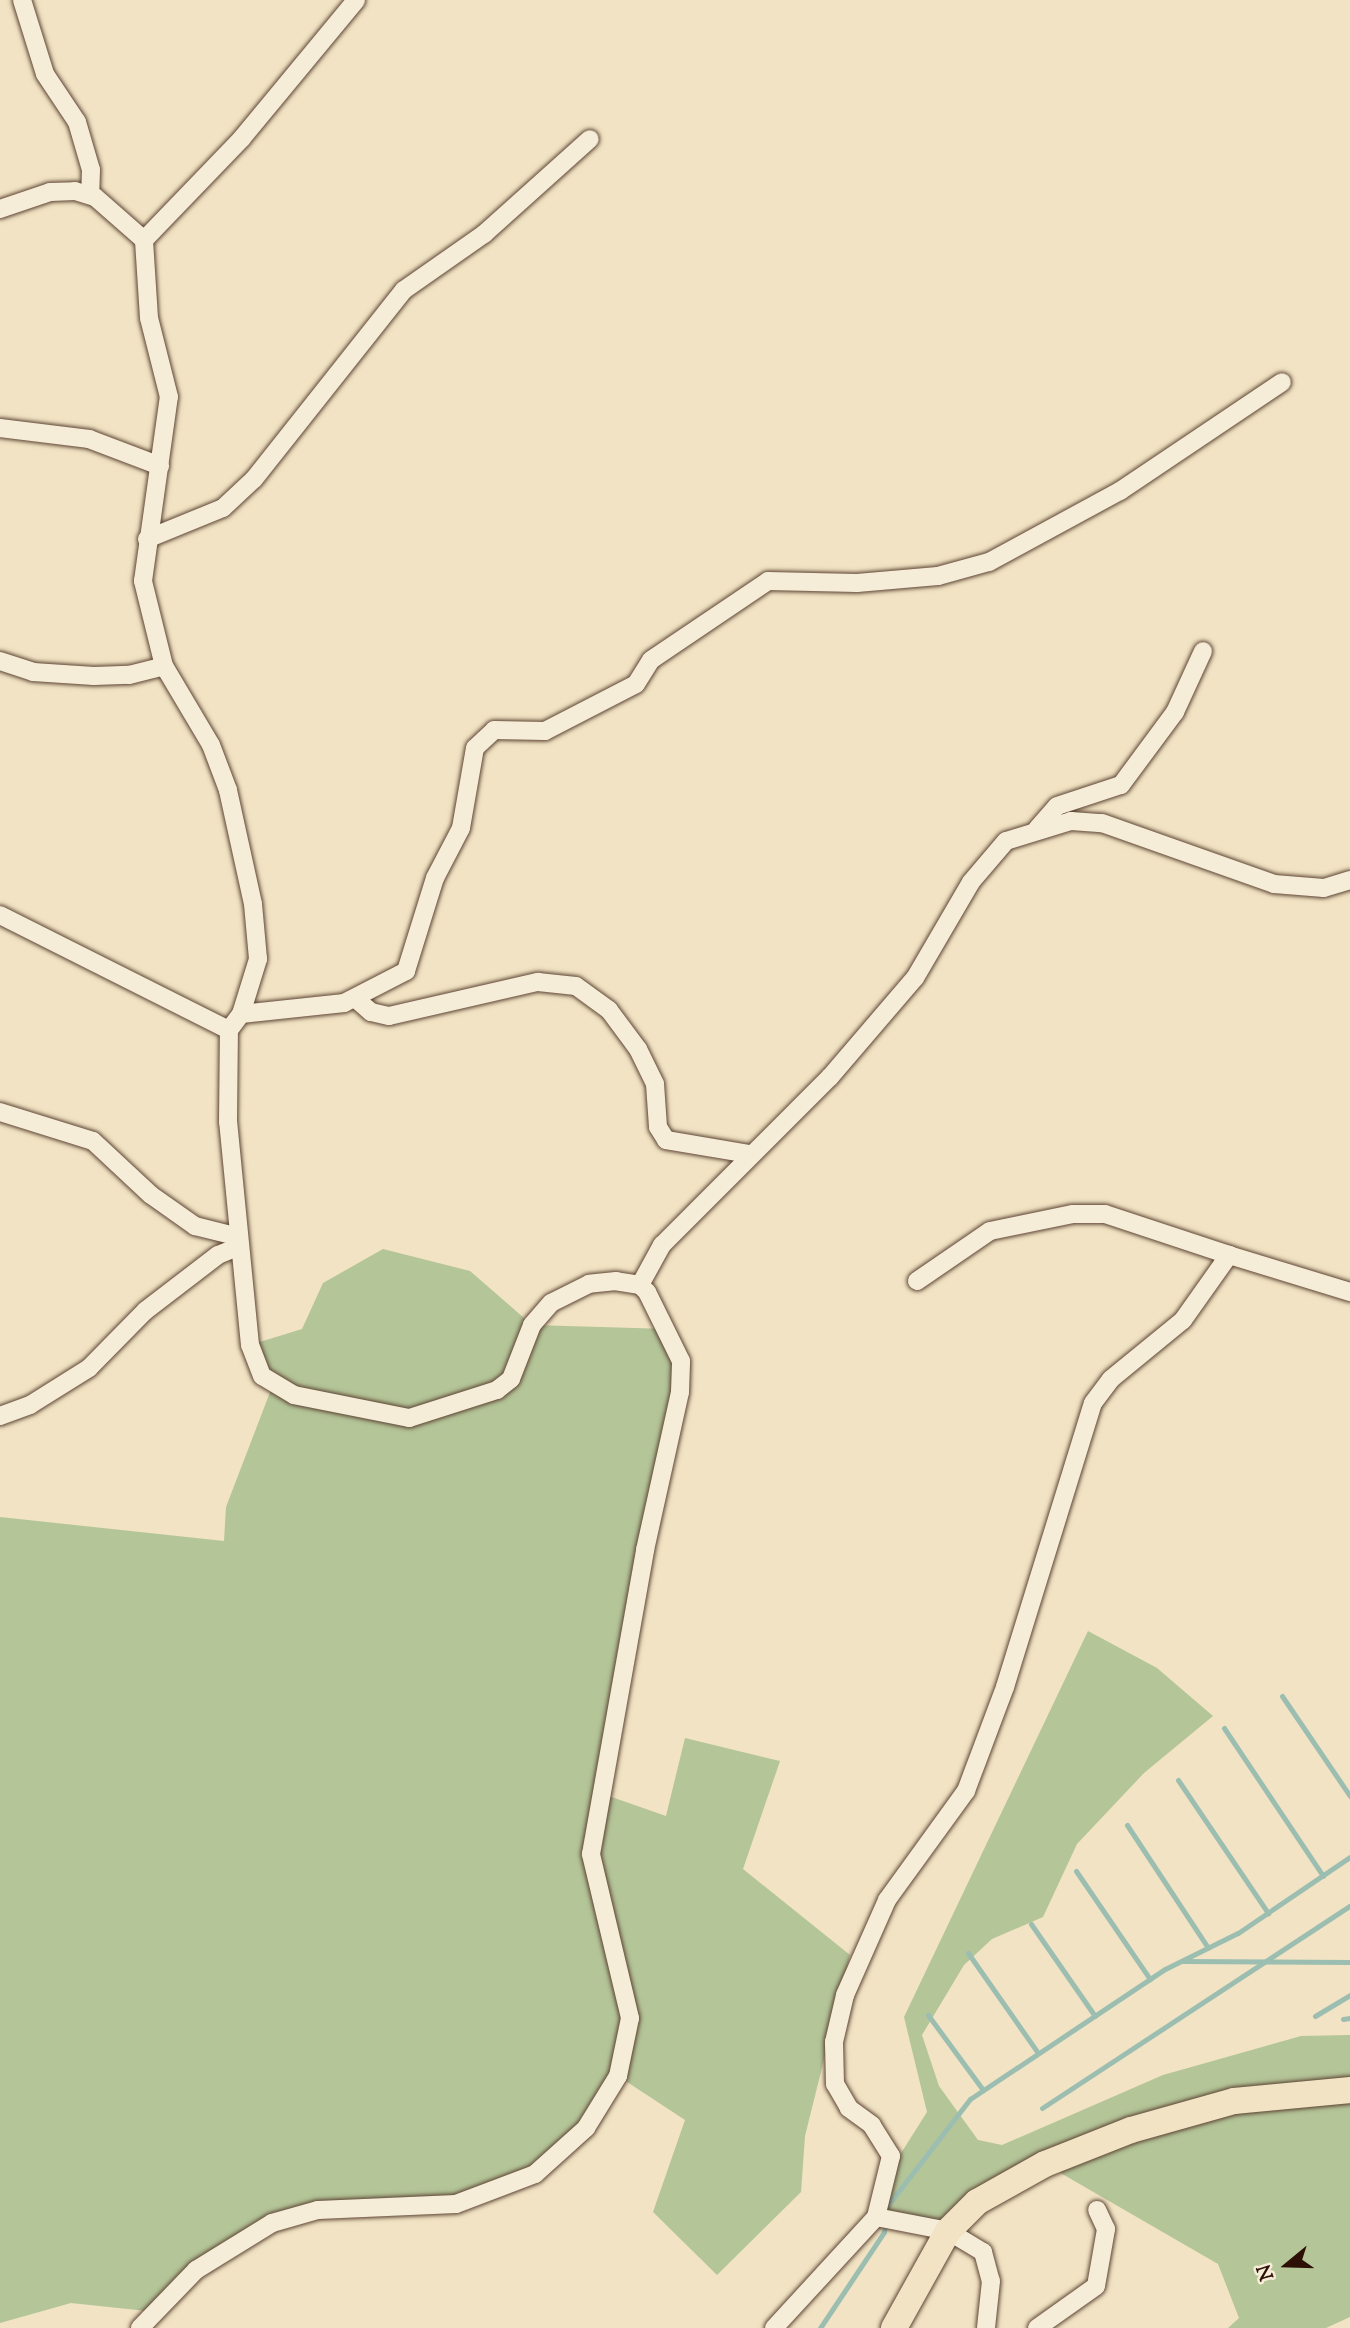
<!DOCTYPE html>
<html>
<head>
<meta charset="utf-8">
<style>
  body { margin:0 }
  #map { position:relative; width:1350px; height:2328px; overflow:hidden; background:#f1e3c3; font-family:"Sorts Mill Goudy",serif }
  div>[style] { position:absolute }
  .green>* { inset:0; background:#b4c598 }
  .stream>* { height:5px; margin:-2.5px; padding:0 2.5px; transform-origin:2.5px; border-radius:2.5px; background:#9bbeb1 }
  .roads { filter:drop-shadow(0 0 2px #5d4434) drop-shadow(0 0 2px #5d4434) }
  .minor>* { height:18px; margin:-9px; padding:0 9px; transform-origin:9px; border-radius:9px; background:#f6edd8 }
  .highway>* { height:26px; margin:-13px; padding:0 13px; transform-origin:13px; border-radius:13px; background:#f1e3c3 }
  span { translate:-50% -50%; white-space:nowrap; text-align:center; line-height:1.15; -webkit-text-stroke:5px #f6edd8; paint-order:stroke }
  .north { position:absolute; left:1252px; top:2230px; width:70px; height:70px; -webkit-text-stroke:5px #f6edd8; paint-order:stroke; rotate:251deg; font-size:19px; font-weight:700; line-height:28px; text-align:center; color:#2c0f05 }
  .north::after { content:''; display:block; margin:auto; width:24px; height:32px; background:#2c0f05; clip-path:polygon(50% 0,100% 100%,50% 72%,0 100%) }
</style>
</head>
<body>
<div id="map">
  <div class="green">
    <i style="clip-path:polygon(383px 1249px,470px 1271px,532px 1325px,669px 1329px,681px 1361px,603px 1794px,666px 1816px,685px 1738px,780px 1761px,743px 1869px,850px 1955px,805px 2136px,801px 2192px,717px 2275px,653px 2212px,685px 2120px,618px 2076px,586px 2128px,501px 2191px,318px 2210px,228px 2246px,156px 2312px,71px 2303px,0 2323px,0 1517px,224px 1541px,226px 1507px,272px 1387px,250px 1345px,302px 1329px,323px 1283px)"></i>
    <i style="clip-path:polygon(1088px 1631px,1157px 1668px,1213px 1716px,1144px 1773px,1077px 1844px,1043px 1917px,992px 1939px,964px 1965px,922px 2035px,939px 2086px,978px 2140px,1002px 2145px,1163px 2075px,1301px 2036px,1350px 2035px,1350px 2317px,1326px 2328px,1228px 2328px,1239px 2318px,1218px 2264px,1045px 2164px,948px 2231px,876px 2217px,891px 2169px,927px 2112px,904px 2017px)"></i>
  </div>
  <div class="stream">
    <i style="left:1282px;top:1696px;width:121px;rotate:55.8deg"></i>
    <i style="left:1224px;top:1728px;width:178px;rotate:56.2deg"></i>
    <i style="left:1178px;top:1780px;width:161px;rotate:55.9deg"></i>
    <i style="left:1127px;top:1825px;width:147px;rotate:56.6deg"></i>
    <i style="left:1076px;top:1871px;width:131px;rotate:55.6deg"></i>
    <i style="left:1031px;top:1924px;width:112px;rotate:55.2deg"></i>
    <i style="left:968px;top:1953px;width:122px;rotate:55deg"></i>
    <i style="left:1182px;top:1961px;width:168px;rotate:0.3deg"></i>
    <i style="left:928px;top:2015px;width:93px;rotate:53.7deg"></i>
    <i style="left:1315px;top:2016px;width:41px;rotate:-31deg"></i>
    <i style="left:1343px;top:2019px;width:7px;rotate:-8deg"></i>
    <i style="left:1042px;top:2108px;width:368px;rotate:-33.3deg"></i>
    <i style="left:820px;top:2328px;width:115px;rotate:-56.3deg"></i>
    <i style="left:884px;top:2232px;width:27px;rotate:-82deg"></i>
    <i style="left:888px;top:2205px;width:134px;rotate:-52.3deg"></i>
    <i style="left:970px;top:2099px;width:234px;rotate:-33.7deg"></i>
    <i style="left:1165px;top:1969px;width:81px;rotate:-26.3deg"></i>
    <i style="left:1238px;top:1933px;width:135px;rotate:-34.2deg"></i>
  </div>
  <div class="roads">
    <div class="minor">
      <i style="left:22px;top:0;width:77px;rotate:72.7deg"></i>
      <i style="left:45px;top:74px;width:58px;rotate:56.3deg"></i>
      <i style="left:77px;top:122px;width:50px;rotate:73.7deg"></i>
      <i style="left:91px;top:170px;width:25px;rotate:92deg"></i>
      <i style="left:0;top:209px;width:53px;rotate:-18.8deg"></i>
      <i style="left:50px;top:192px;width:25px;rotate:-2deg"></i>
      <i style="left:75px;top:191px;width:21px;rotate:17deg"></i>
      <i style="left:95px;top:197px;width:65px;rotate:41.3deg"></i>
      <i style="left:0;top:428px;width:90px;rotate:7deg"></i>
      <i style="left:89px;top:439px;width:76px;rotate:20.8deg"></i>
      <i style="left:147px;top:539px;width:82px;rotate:-22.2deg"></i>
      <i style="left:223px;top:508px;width:42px;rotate:-43.1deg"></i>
      <i style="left:254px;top:479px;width:241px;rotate:-51.6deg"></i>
      <i style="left:404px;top:290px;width:98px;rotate:-35deg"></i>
      <i style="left:484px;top:234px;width:142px;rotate:-41.9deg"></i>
      <i style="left:0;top:661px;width:35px;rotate:18deg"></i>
      <i style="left:33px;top:672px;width:61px;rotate:3.8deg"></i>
      <i style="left:94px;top:676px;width:35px;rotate:-2deg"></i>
      <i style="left:129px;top:675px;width:36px;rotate:-14deg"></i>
      <i style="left:1037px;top:829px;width:30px;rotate:-49deg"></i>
      <i style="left:1057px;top:806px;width:67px;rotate:-18.2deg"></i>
      <i style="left:1121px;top:785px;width:91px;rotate:-53.5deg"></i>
      <i style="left:1175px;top:712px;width:67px;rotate:-65.3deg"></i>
      <i style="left:0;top:915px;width:256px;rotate:26.7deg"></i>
      <i style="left:356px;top:999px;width:20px;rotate:41deg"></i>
      <i style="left:371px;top:1012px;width:18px;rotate:13deg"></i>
      <i style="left:389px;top:1016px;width:153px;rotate:-12.9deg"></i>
      <i style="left:538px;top:982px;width:38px;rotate:6deg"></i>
      <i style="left:576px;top:986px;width:41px;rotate:36deg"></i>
      <i style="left:609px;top:1010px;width:49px;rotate:53.4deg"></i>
      <i style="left:638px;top:1049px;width:39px;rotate:64deg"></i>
      <i style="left:655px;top:1084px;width:43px;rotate:86deg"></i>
      <i style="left:658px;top:1127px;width:15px;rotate:58deg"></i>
      <i style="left:666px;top:1140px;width:85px;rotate:9.5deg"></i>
      <i style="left:241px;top:1014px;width:104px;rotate:-6.1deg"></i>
      <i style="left:344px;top:1003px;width:70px;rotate:-27.3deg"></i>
      <i style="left:406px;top:971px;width:97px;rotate:-72.7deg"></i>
      <i style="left:435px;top:878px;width:56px;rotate:-62.5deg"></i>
      <i style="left:461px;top:828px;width:81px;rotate:-80.1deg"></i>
      <i style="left:475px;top:748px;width:26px;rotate:-43deg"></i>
      <i style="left:494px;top:730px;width:51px;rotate:1.1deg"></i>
      <i style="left:545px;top:731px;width:102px;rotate:-27.3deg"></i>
      <i style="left:636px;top:684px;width:28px;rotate:-58deg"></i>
      <i style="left:651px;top:660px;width:141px;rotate:-34deg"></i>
      <i style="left:768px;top:581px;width:89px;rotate:1.3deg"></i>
      <i style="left:857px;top:583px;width:81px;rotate:-4.9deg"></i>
      <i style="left:938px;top:576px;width:53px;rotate:-15.4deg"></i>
      <i style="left:989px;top:562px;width:149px;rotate:-28.5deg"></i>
      <i style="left:1120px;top:491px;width:195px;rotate:-33.9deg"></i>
      <i style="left:0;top:1112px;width:97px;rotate:17.3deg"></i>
      <i style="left:93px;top:1141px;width:79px;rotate:43deg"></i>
      <i style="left:151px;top:1195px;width:54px;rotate:35.2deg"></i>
      <i style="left:195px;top:1226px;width:45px;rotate:14deg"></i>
      <i style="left:917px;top:1281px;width:88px;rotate:-34.4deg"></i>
      <i style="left:990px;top:1231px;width:85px;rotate:-11.6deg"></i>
      <i style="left:1073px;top:1214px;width:32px"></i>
      <i style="left:1105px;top:1214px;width:131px;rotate:18.3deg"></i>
      <i style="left:640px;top:1285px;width:46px;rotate:-61.2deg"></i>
      <i style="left:662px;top:1245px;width:238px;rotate:-45deg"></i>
      <i style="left:830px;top:1077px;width:130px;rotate:-49.4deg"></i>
      <i style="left:915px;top:978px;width:111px;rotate:-59.7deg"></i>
      <i style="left:971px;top:882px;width:54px;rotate:-49.5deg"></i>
      <i style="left:1006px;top:841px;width:68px;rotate:-17.1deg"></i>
      <i style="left:1071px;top:821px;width:31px;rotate:4deg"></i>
      <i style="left:1102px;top:823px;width:182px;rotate:19.5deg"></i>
      <i style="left:1274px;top:884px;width:50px;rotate:4.6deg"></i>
      <i style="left:1324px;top:888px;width:27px;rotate:-17deg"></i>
      <i style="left:0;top:1416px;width:32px;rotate:-20deg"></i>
      <i style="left:30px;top:1405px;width:70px;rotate:-32.1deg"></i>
      <i style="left:89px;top:1368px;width:80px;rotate:-45.5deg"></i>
      <i style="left:145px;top:1311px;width:92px;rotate:-37.5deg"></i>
      <i style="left:218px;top:1255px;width:22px;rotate:-22deg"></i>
      <i style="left:876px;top:2217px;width:73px;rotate:11deg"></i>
      <i style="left:948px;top:2231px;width:41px;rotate:31deg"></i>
      <i style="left:983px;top:2252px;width:30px;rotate:75deg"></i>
      <i style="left:991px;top:2281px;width:47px;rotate:96.1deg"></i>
      <i style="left:140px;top:2328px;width:81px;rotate:-46deg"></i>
      <i style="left:196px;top:2270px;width:89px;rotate:-31.7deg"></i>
      <i style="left:272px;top:2223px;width:48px;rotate:-15.8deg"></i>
      <i style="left:318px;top:2210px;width:138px;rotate:-2.5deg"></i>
      <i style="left:456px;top:2204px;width:85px;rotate:-20.8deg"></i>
      <i style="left:535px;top:2174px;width:69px;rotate:-42deg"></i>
      <i style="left:586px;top:2128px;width:61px;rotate:-58.4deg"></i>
      <i style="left:618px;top:2076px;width:59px;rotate:-78.3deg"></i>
      <i style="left:630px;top:2018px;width:169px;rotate:-103.4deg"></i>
      <i style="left:591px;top:1854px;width:309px;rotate:-79.9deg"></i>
      <i style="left:645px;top:1550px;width:162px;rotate:-77.5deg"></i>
      <i style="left:680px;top:1392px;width:31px;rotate:-88deg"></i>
      <i style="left:681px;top:1361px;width:77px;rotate:-116.2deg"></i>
      <i style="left:647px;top:1292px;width:10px;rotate:-135deg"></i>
      <i style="left:640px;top:1285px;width:24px;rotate:-171deg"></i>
      <i style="left:616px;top:1281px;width:27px;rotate:174deg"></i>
      <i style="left:589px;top:1284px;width:42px;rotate:153.4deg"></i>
      <i style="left:551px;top:1303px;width:29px;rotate:131deg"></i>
      <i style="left:532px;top:1325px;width:58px;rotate:111.3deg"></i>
      <i style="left:511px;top:1379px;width:18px;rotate:142deg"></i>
      <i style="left:497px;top:1390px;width:92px;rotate:162.3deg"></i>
      <i style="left:409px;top:1418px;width:117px;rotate:-168.7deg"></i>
      <i style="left:294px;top:1395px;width:37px;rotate:-149deg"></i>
      <i style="left:262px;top:1376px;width:33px;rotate:-111deg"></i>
      <i style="left:250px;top:1345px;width:224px;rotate:-95.6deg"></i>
      <i style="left:228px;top:1122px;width:92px;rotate:-89.4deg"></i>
      <i style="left:229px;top:1030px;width:20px;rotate:-53deg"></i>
      <i style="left:241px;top:1014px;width:58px;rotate:-72.8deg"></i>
      <i style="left:258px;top:959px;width:55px;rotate:-95.2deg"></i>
      <i style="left:253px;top:904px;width:117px;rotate:-102.4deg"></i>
      <i style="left:228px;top:790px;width:48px;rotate:-110.7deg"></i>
      <i style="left:211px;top:745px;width:92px;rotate:-120.7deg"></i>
      <i style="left:164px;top:666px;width:88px;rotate:-103.9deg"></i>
      <i style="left:143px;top:581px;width:186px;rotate:-82deg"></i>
      <i style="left:169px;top:397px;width:81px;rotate:-104.2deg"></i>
      <i style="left:149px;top:318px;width:78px;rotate:-93.7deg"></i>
      <i style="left:144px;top:240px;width:141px;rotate:-46.1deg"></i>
      <i style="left:242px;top:138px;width:179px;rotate:-50.4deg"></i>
      <i style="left:774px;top:2328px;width:151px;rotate:-47.4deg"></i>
      <i style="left:876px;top:2217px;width:63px;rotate:-76.2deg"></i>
      <i style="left:891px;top:2156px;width:36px;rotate:-122deg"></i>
      <i style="left:872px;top:2125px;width:29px;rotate:-144deg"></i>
      <i style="left:849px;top:2108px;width:28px;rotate:-120deg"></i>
      <i style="left:835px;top:2084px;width:42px;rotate:-91.4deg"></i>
      <i style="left:834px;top:2042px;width:48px;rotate:-76.8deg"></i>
      <i style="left:845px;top:1995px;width:104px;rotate:-66.1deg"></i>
      <i style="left:887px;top:1900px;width:135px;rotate:-54.1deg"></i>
      <i style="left:966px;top:1791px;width:111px;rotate:-69.4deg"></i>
      <i style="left:1005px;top:1687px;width:297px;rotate:-72.8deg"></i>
      <i style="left:1093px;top:1403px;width:30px;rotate:-53deg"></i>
      <i style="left:1111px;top:1379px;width:93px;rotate:-39.3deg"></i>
      <i style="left:1183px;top:1320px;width:80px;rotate:-54.7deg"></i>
      <i style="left:1229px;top:1255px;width:127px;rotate:17deg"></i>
      <i style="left:1037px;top:2328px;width:72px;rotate:-35.4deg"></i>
      <i style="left:1096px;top:2286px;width:58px;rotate:-80deg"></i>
      <i style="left:1106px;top:2229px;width:21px;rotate:-115deg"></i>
    </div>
    <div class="highway">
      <i style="left:894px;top:2328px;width:111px;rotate:-60.9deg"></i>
      <i style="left:948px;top:2231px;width:41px;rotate:-45deg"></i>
      <i style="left:977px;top:2202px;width:78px;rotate:-29.2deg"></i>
      <i style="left:1045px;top:2164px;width:92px;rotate:-21.6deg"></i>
      <i style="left:1131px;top:2130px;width:107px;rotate:-15.7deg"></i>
      <i style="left:1234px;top:2101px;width:117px;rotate:-5.4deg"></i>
    </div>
  </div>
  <div class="north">N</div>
</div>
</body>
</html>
